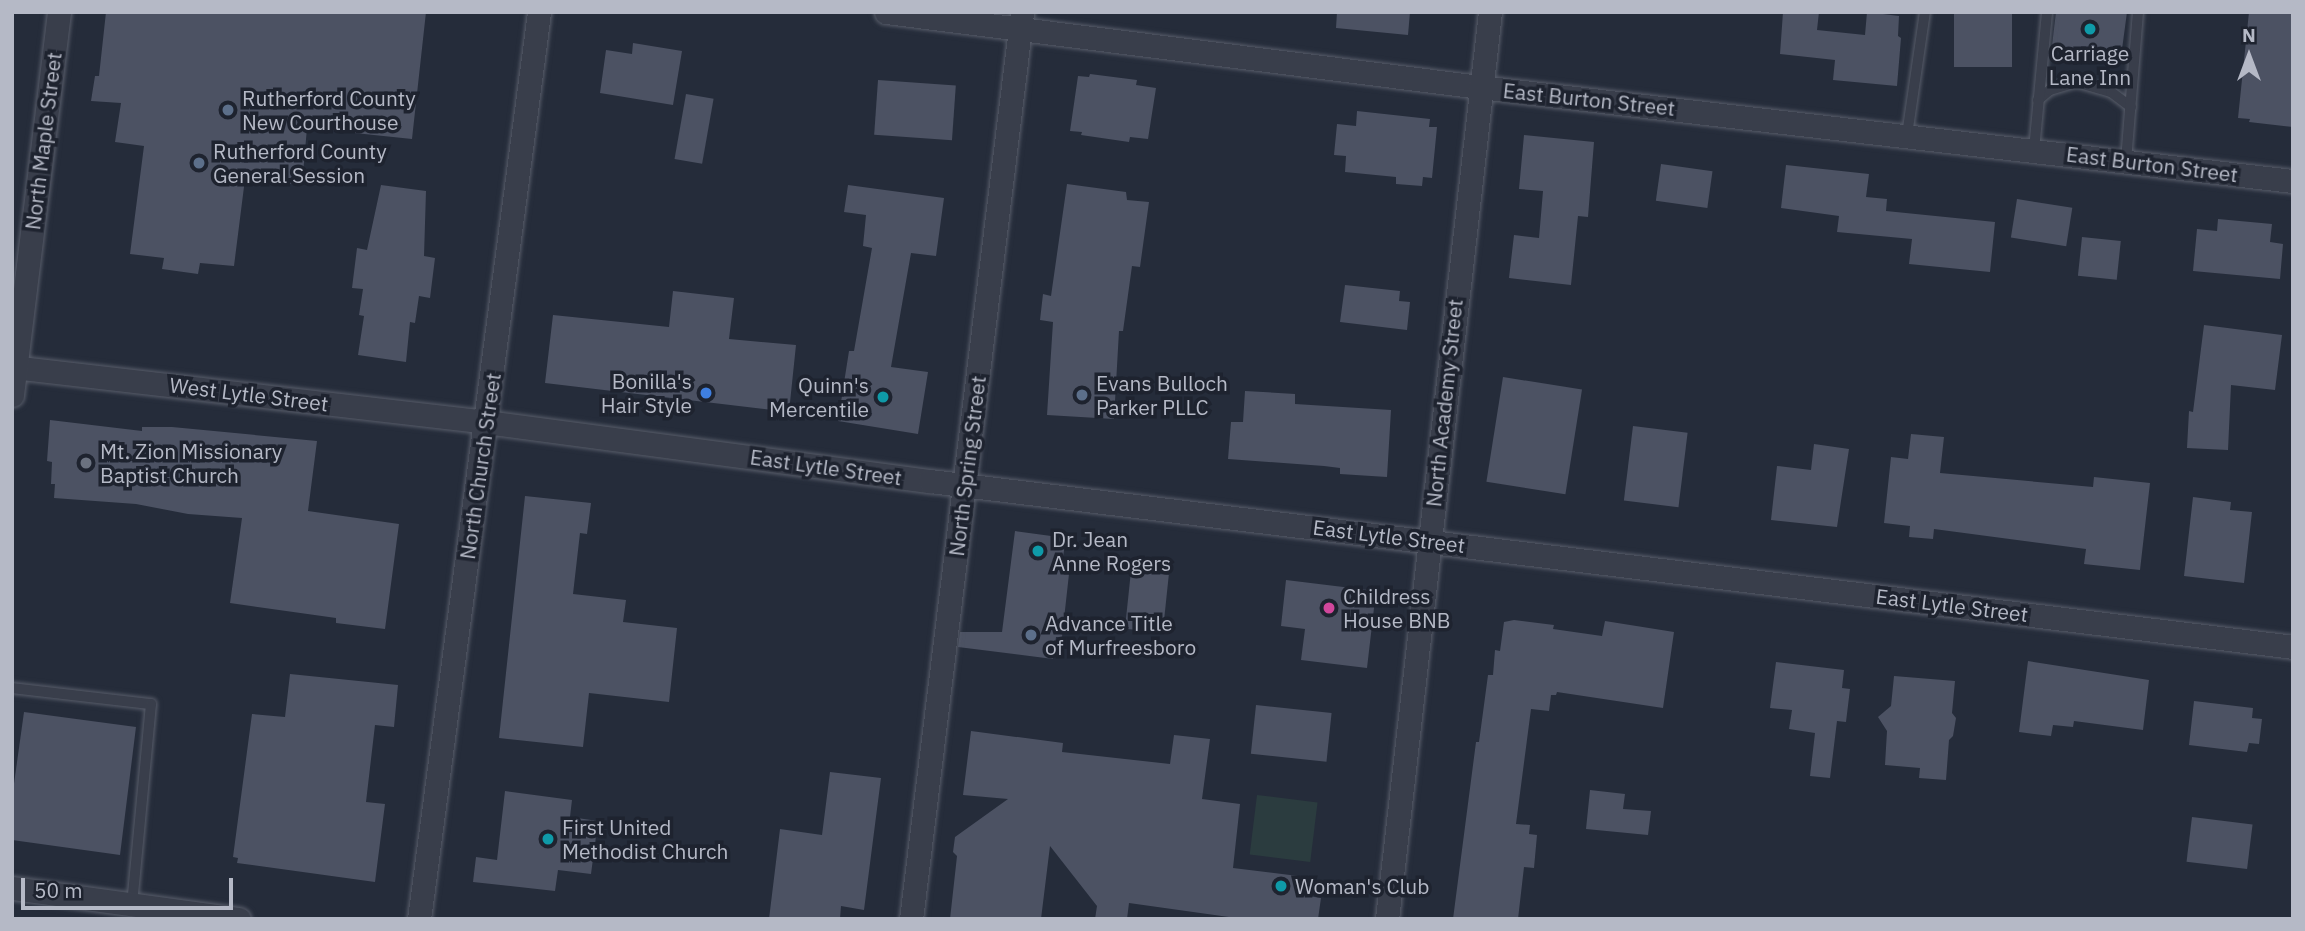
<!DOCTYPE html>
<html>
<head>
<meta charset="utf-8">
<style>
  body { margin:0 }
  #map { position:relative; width:2305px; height:931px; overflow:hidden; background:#252c3a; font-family:"IBM Plex Sans",sans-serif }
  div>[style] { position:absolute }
  .green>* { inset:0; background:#2b3c3f; transform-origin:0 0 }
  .building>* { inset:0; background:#4c5263; transform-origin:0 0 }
  .roads { filter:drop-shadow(0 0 2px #575c69) drop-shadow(0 0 2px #575c69) }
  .lane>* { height:10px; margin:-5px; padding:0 5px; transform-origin:5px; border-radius:5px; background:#393e4b }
  .street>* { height:23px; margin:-11.5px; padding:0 11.5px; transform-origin:11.5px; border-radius:11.5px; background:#393e4b }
  .dots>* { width:19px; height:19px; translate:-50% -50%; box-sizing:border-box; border:4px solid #1e232f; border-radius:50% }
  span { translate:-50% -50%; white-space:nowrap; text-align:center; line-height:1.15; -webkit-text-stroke:7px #1e232f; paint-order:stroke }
  .poi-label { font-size:21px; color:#b5b9c6 }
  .left { translate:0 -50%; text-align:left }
  .right { translate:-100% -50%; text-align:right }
  .street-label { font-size:21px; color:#b5b9c6 }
  .frame { position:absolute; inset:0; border:14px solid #b5b9c6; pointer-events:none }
  .north { position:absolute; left:2214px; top:21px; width:70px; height:70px; -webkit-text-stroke:5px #1e232f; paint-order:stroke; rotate:0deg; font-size:19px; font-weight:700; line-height:28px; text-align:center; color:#b5b9c6 }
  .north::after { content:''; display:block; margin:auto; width:24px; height:32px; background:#b5b9c6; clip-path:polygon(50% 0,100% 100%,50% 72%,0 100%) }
  .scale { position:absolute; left:21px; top:878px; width:212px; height:32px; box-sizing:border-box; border:4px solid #b5b9c6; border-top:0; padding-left:9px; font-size:21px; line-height:24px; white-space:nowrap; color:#b5b9c6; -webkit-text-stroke:5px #1e232f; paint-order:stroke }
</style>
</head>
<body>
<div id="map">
  <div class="green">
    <i style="left:1257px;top:795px;width:61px;height:60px;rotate:7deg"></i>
  </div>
  <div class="building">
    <i style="clip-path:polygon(106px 12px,426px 12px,412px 139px,307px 128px,302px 185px,245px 179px,234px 266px,200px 263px,198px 274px,162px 269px,164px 258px,130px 254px,144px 146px,115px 142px,121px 103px,91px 101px,95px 76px,99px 76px)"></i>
    <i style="clip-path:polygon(1337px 12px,1410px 12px,1408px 35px,1336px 28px)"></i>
    <i style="clip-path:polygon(1783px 12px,1819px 12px,1817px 30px,1865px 35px,1867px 12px,1899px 16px,1898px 36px,1901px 38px,1897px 86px,1833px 80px,1835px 60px,1780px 54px)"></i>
    <i style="left:1954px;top:12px;width:58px;height:55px"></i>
    <i style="clip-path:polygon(2056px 12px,2127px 12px,2121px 57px,2076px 53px,2077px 49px,2052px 46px)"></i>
    <i style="clip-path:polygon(2249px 12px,2293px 12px,2293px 127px,2249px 122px,2250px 119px,2238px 118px)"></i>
    <i style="clip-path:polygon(633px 43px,682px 51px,673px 105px,600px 93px,606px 50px,632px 54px)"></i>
    <i style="clip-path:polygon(1090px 74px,1137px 80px,1136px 85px,1156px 88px,1148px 139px,1130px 137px,1129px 142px,1081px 135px,1082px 132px,1070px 131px,1078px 76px,1089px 77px)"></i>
    <i style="left:878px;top:80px;width:78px;height:55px;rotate:4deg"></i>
    <i style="left:686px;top:94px;width:28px;height:66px;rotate:10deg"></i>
    <i style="clip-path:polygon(1357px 111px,1430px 119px,1429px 127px,1437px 127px,1432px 178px,1423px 177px,1422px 186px,1396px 184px,1396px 177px,1345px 172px,1346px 156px,1334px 155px,1337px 124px,1356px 126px)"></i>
    <i style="clip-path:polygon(1524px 135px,1594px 142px,1588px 217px,1578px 216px,1571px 285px,1509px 278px,1514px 235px,1539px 238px,1543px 191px,1519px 189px)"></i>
    <i style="left:1661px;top:164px;width:52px;height:37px;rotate:8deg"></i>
    <i style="clip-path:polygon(1786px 165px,1869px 174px,1866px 197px,1887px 199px,1886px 211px,1995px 222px,1990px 272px,1909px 264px,1912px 239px,1837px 232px,1839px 216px,1781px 208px)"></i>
    <i style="clip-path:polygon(1067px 184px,1126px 192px,1127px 200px,1149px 202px,1140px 267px,1132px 266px,1123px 331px,1119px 331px,1114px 419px,1047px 415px,1053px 322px,1040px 320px,1043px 294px,1051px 296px)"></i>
    <i style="clip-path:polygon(381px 185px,426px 191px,424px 256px,435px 258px,430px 298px,419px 296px,415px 323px,410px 322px,406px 362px,358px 355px,364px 316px,359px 315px,363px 289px,352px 288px,357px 248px,367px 250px)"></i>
    <i style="clip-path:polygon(848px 185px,944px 198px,936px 256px,911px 253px,891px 367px,928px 372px,918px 434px,838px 421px,849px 351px,854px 351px,872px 248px,863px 246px,866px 215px,844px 212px)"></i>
    <i style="left:2017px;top:199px;width:56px;height:39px;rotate:9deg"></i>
    <i style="clip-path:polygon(2218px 219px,2272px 224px,2270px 242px,2283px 244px,2280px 279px,2193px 271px,2197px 229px,2217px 231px)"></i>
    <i style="left:2082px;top:237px;width:39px;height:39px;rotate:6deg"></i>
    <i style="clip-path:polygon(1345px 285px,1400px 291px,1399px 301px,1410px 302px,1407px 330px,1340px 322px)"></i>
    <i style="clip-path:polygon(673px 291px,734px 298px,729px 339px,796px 345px,789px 412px,545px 383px,553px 315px,669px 327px)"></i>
    <i style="clip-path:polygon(2204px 325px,2282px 335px,2275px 390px,2231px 385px,2228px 450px,2187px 448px,2189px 411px,2193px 412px)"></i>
    <i style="left:1503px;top:377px;width:80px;height:106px;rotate:9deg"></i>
    <i style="clip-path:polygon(1245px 391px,1295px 394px,1295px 404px,1391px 410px,1387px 477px,1340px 474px,1340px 468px,1324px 466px,1228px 459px,1231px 422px,1243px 422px)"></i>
    <i style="clip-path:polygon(50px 420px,142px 431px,142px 427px,172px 427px,317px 441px,308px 511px,399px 524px,385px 629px,336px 623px,336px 618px,230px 603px,242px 518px,188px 514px,136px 504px,54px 498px,55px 484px,51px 484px,52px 462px,47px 461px)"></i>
    <i style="left:1633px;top:426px;width:55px;height:75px;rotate:7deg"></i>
    <i style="clip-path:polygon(1911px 434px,1944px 437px,1940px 473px,2093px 487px,2094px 477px,2150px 483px,2140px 570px,2084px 564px,2086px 549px,1934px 529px,1933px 539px,1909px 537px,1910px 526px,1884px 523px,1891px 457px,1908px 459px)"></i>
    <i style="clip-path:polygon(1814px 444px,1849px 449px,1837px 527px,1771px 520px,1777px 466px,1811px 470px)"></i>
    <i style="clip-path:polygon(525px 496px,591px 503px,587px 534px,580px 533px,573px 594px,626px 600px,623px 622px,677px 628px,669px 702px,589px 693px,583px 747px,499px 738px)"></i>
    <i style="clip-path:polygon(2193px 497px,2231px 502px,2230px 510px,2252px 512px,2244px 583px,2184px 576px)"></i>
    <i style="clip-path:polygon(1015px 531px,1066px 538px,1062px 563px,1070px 565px,1062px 637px,1056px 637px,1053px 659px,958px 647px,960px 632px,1002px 632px)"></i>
    <i style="left:1131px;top:571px;width:38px;height:58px;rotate:6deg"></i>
    <i style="clip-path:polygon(1286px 580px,1376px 591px,1367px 668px,1301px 660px,1305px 629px,1281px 626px)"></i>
    <i style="clip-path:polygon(1514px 620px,1554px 625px,1553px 629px,1602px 636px,1605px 621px,1674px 632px,1663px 708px,1557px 692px,1556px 695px,1551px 695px,1549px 711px,1531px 709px,1516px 824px,1530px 825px,1529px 834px,1537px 835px,1534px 868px,1524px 867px,1518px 919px,1453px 919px,1476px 742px,1479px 742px,1488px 675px,1493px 675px,1495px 650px,1500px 651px,1504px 622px)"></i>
    <i style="clip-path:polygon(2028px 661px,2149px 680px,2143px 730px,2074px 721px,2073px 727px,2053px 725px,2051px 736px,2019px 732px)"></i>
    <i style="clip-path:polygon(1776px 662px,1844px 670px,1842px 688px,1850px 689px,1846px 722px,1837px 721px,1830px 778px,1810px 776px,1815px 733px,1789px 729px,1792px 710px,1770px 708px)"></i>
    <i style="clip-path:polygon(290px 674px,398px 685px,394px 727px,375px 725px,366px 802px,385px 804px,375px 882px,237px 863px,238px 858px,233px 857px,252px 714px,285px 717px)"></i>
    <i style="clip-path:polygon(1894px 676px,1955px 681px,1952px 713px,1956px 718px,1953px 736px,1949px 740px,1946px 780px,1919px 778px,1920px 768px,1885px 765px,1887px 731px,1878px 717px,1891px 706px)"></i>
    <i style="clip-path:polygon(2194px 701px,2253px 708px,2252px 718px,2262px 719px,2259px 744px,2249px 743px,2247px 752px,2189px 745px)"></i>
    <i style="left:1256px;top:705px;width:76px;height:49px;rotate:6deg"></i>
    <i style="clip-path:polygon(24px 712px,136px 727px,120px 855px,12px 840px,12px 798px)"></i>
    <i style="clip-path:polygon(971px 731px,1063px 743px,1062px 752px,1170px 764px,1174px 735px,1210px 739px,1202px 799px,1240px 804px,1233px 868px,1306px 877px,1303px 895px,1321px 898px,1318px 919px,1243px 919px,1129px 903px,1127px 919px,1095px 919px,1097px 906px,1050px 846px,1041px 919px,950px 919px,957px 856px,953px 852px,955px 837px,1008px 799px,963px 795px)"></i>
    <i style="clip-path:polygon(830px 772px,881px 778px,864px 910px,841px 906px,840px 919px,769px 919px,780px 829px,822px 835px)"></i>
    <i style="clip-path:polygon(1590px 790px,1625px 794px,1623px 809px,1651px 811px,1648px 835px,1586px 829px)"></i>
    <i style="clip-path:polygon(505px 791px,572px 800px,570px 817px,598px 821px,591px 874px,558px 870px,555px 891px,473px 882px,476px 857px,497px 860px)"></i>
    <i style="left:2192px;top:817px;width:61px;height:45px;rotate:7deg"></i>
  </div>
  <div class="roads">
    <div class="lane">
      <i style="left:2038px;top:100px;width:16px;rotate:-40deg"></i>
      <i style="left:2050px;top:90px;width:27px;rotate:-17deg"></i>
      <i style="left:2076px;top:82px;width:36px;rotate:16deg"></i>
      <i style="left:2111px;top:92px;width:25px;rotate:37deg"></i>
      <i style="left:1907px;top:135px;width:124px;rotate:-81.7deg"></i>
      <i style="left:2034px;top:150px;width:139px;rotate:-84.6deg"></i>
      <i style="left:2126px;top:161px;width:149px;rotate:-85.4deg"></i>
      <i style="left:12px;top:688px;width:140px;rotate:6.6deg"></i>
      <i style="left:151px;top:704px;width:201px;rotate:95.4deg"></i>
    </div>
    <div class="street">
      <i style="left:886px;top:12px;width:599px;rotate:7.2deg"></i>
      <i style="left:1480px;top:87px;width:818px;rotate:6.6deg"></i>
      <i style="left:12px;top:367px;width:477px;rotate:6.6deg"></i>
      <i style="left:486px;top:422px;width:448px;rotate:7.6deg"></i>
      <i style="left:930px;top:481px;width:1373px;rotate:6.94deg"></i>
      <i style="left:12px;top:395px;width:386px;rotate:-83deg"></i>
      <i style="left:12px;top:888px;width:229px;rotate:7.8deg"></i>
      <i style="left:419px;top:919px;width:915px;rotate:-82.46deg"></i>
      <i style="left:911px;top:919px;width:914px;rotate:-83.02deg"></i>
      <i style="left:1387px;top:919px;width:913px;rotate:-83.52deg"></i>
    </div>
  </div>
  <div class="dots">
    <i style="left:2090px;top:29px;background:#0f9aa8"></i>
    <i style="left:228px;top:110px;background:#5c6f8a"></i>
    <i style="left:199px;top:163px;background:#5c6f8a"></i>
    <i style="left:706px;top:393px;background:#3f7fe0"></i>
    <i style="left:1082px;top:395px;background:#5c6f8a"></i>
    <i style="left:883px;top:397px;background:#0f9aa8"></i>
    <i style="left:86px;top:463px;background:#6b7280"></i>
    <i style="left:1038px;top:551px;background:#0f9aa8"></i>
    <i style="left:1329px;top:608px;background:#d1479c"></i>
    <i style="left:1031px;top:635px;background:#5c6f8a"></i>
    <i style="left:548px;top:839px;background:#0f9aa8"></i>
    <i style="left:1281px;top:886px;background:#0f9aa8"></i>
  </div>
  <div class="poi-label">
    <span style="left:2090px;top:65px">Carriage<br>Lane Inn</span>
    <span class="left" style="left:242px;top:110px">Rutherford County<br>New Courthouse</span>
    <span class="left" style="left:213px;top:163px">Rutherford County<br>General Session</span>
    <span class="right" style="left:692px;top:393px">Bonilla's<br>Hair Style</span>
    <span class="left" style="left:1096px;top:395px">Evans Bulloch<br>Parker PLLC</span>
    <span class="right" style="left:869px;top:397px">Quinn's<br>Mercentile</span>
    <span class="left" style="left:100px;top:463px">Mt. Zion Missionary<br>Baptist Church</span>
    <span class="left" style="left:1052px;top:551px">Dr. Jean<br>Anne Rogers</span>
    <span class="left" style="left:1343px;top:608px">Childress<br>House BNB</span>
    <span class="left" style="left:1045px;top:635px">Advance Title<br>of Murfreesboro</span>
    <span class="left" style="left:562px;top:839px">First United<br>Methodist Church</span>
    <span class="left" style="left:1295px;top:886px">Woman's Club</span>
  </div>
  <div class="street-label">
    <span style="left:1589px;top:99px;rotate:6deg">East Burton Street</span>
    <span style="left:43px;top:141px;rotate:-83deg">North Maple Street</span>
    <span style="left:2152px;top:164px;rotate:7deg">East Burton Street</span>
    <span style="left:249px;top:394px;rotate:7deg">West Lytle Street</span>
    <span style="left:1444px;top:403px;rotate:-84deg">North Academy Street</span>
    <span style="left:480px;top:466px;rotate:-82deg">North Church Street</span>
    <span style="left:967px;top:466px;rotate:-83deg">North Spring Street</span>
    <span style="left:826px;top:467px;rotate:8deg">East Lytle Street</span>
    <span style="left:1389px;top:536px;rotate:7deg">East Lytle Street</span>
    <span style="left:1952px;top:605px;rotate:7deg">East Lytle Street</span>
  </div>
  <div class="frame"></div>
  <div class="north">N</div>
  <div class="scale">50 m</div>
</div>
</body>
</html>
